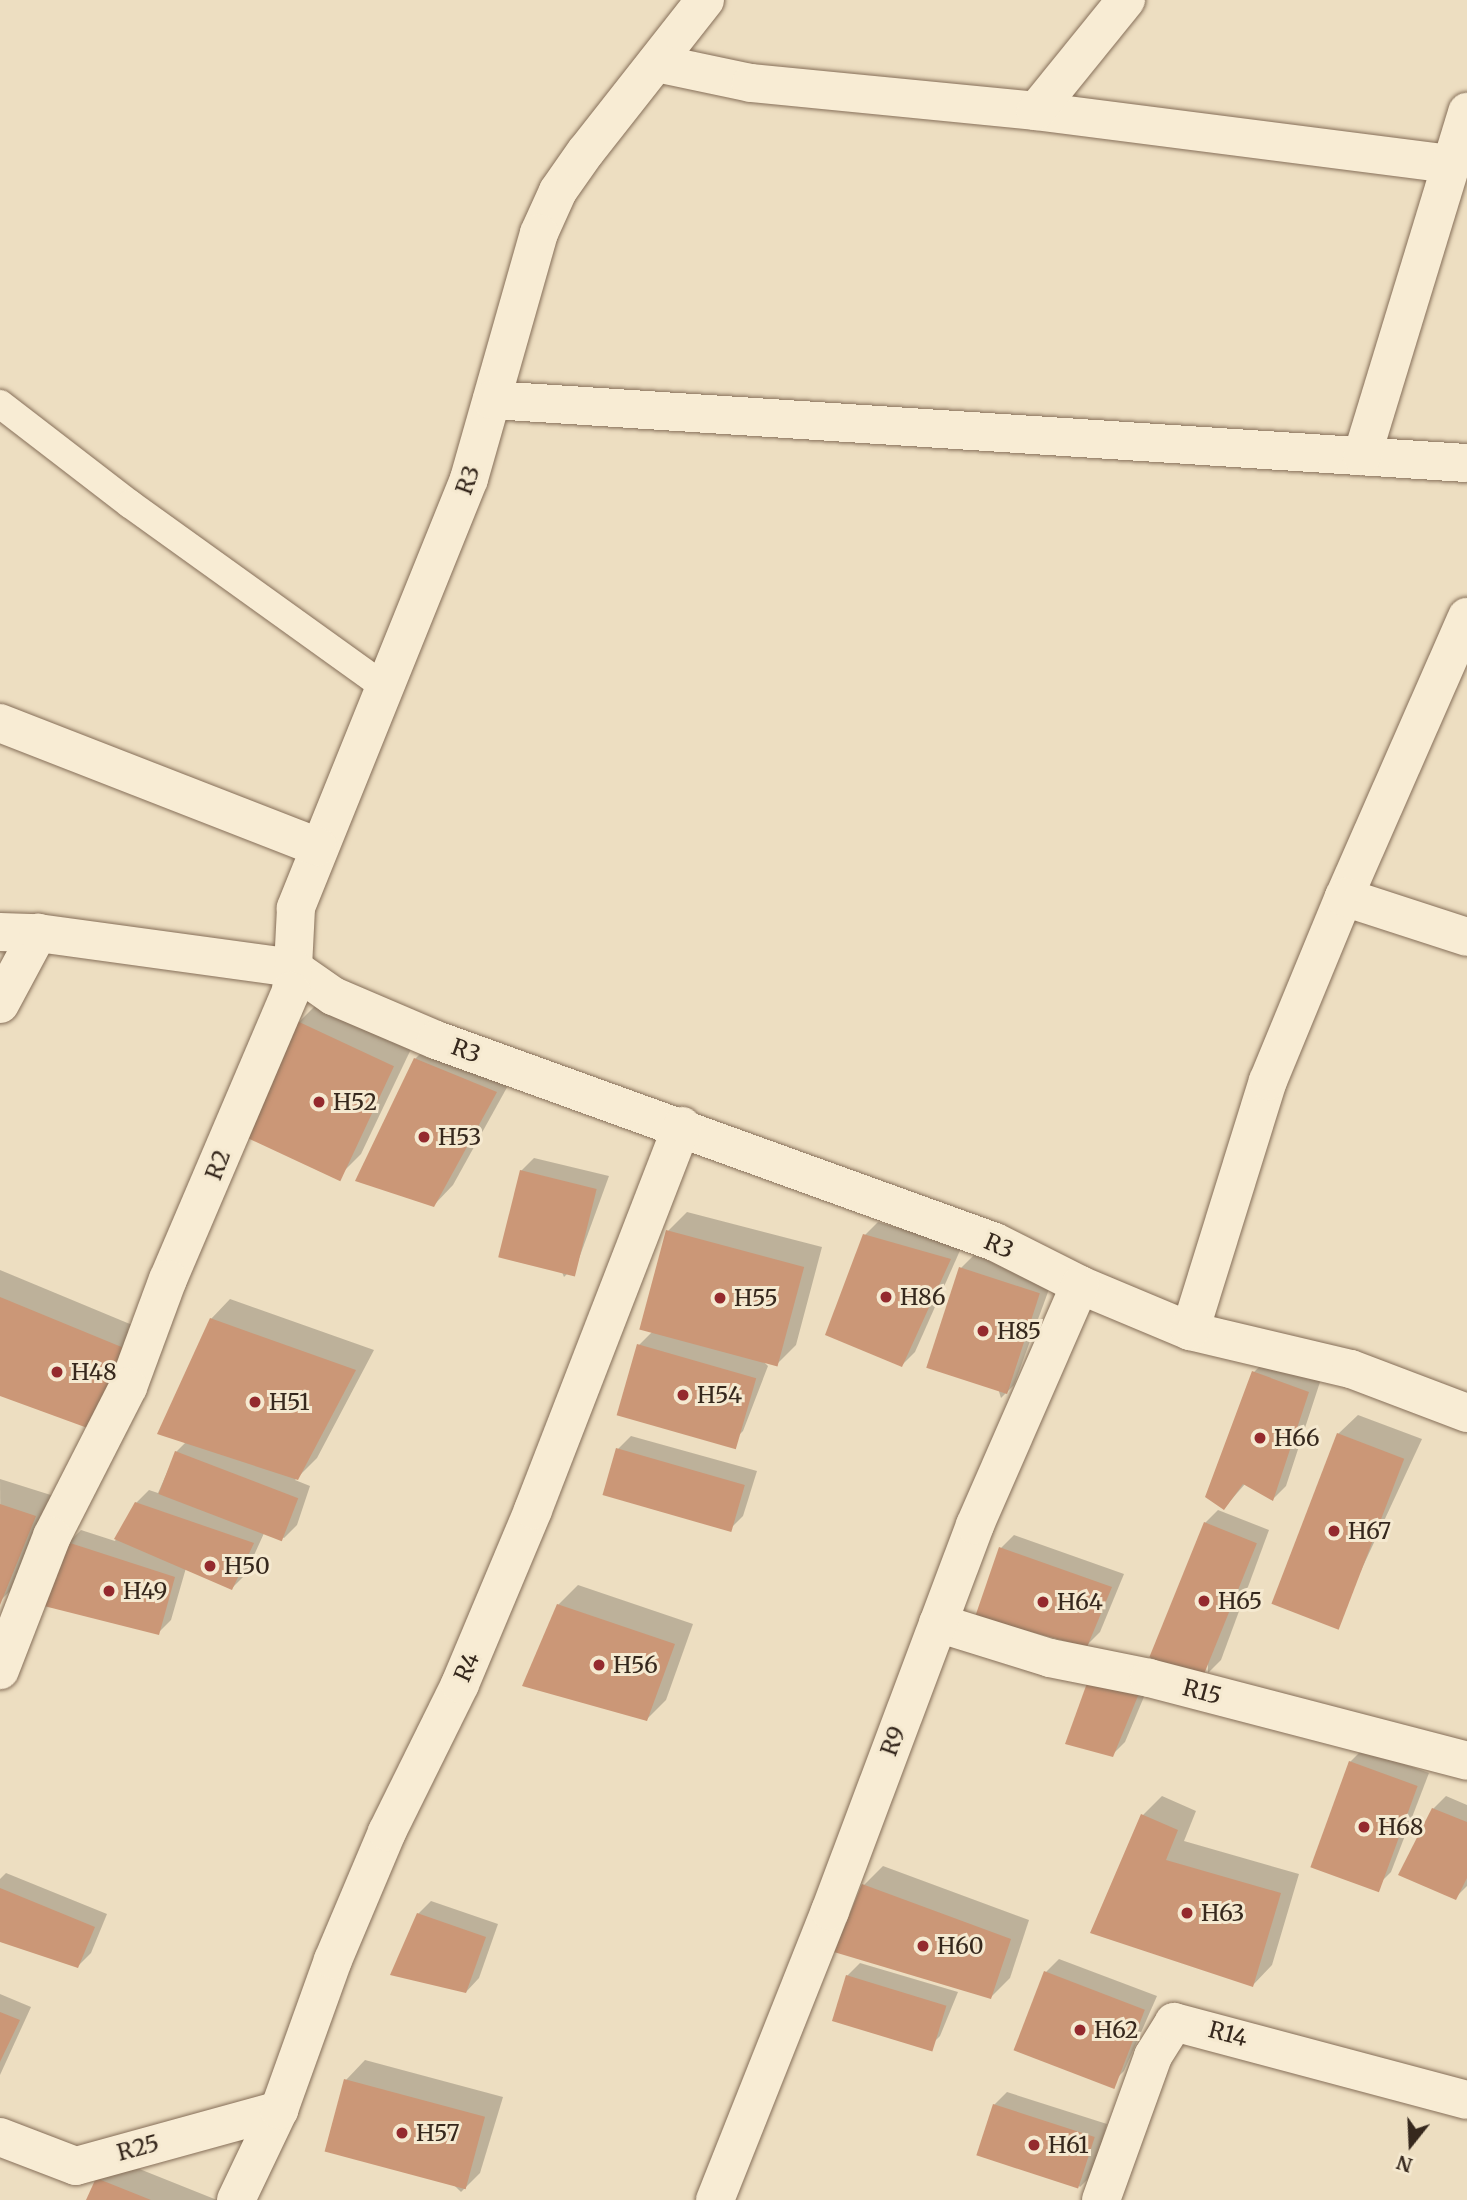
<!DOCTYPE html>
<html>
<head>
<meta charset="utf-8">
<style>
  body { margin:0 }
  #map { position:relative; width:1467px; height:2200px; overflow:hidden; background:#eddec1; font-family:Merriweather,serif }
  div>[style] { position:absolute }
  .shadow>* { inset:0; background:#0003 }
  .building>* { inset:0; background:#cb9777; transform-origin:0 0 }
  .roads { filter:drop-shadow(0 0 2px #866f59) drop-shadow(0 0 2px #866f59) }
  .lane>* { height:28px; margin:-14px; padding:0 14px; transform-origin:14px; border-radius:14px; background:#f8ecd4 }
  .street>* { height:38px; margin:-19px; padding:0 19px; transform-origin:19px; border-radius:19px; background:#f8ecd4 }
  .dots>* { width:19px; height:19px; translate:-50% -50%; box-sizing:border-box; border:4px solid #f5e9d0; border-radius:50% }
  span { translate:-50% -50%; white-space:nowrap; text-align:center; line-height:1.15; -webkit-text-stroke:6px #f5e9d0; paint-order:stroke }
  .street-label { font-size:23px; color:#36281d }
  .poi-label { font-size:23px; color:#36281d }
  .left { translate:0 -50%; text-align:left }
  .north { position:absolute; left:1376px; top:2109px; width:70px; height:70px; -webkit-text-stroke:5px #f5e9d0; paint-order:stroke; rotate:198deg; font-size:19px; font-weight:700; line-height:28px; text-align:center; color:#36281d }
  .north::after { content:''; display:block; margin:auto; width:24px; height:32px; background:#36281d; clip-path:polygon(50% 0,100% 100%,50% 72%,0 100%) }
</style>
</head>
<body>
<div id="map">
  <div class="shadow">
    <i style="clip-path:polygon(318px 1003px,412px 1047px,361px 1154px,342px 1173px,247px 1136px,299px 1022px)"></i>
    <i style="clip-path:polygon(434px 1040px,515px 1073px,453px 1185px,434px 1205px,415px 1059px)"></i>
    <i style="clip-path:polygon(534px 1158px,609px 1176px,577px 1264px,564px 1277px,521px 1171px)"></i>
    <i style="clip-path:polygon(687px 1212px,822px 1247px,796px 1345px,777px 1364px,762px 1360px,768px 1366px,743px 1431px,730px 1444px,639px 1345px,653px 1331px,668px 1231px)"></i>
    <i style="clip-path:polygon(878px 1222px,962px 1246px,915px 1352px,902px 1365px,865px 1235px)"></i>
    <i style="clip-path:polygon(974px 1255px,1052px 1281px,1014px 1385px,1001px 1398px,961px 1268px)"></i>
    <i style="clip-path:polygon(0 1270px,142px 1329px,93px 1428px,0 1395px)"></i>
    <i style="clip-path:polygon(230px 1299px,374px 1350px,317px 1458px,295px 1480px,310px 1486px,297px 1525px,284px 1538px,265px 1531px,245px 1575px,232px 1588px,186px 1568px,171px 1620px,158px 1633px,68px 1543px,81px 1530px,115px 1541px,136px 1503px,149px 1490px,158px 1493px,176px 1452px,186px 1442px,211px 1319px)"></i>
    <i style="clip-path:polygon(1267px 1359px,1321px 1379px,1286px 1486px,1273px 1499px,1245px 1484px,1224px 1508px,1207px 1496px,1254px 1372px)"></i>
    <i style="clip-path:polygon(1358px 1415px,1422px 1439px,1345px 1605px,1326px 1625px,1338px 1434px)"></i>
    <i style="clip-path:polygon(631px 1436px,757px 1471px,743px 1516px,730px 1529px,618px 1449px)"></i>
    <i style="clip-path:polygon(0 1479px,54px 1496px,20px 1581px,1px 1600px)"></i>
    <i style="clip-path:polygon(1218px 1510px,1269px 1530px,1221px 1660px,1208px 1673px,1205px 1523px)"></i>
    <i style="clip-path:polygon(1014px 1535px,1124px 1574px,1100px 1632px,1087px 1645px,1001px 1548px)"></i>
    <i style="clip-path:polygon(578px 1585px,693px 1624px,666px 1700px,647px 1719px,558px 1605px)"></i>
    <i style="clip-path:polygon(1154px 1673px,1125px 1742px,1112px 1755px,1067px 1743px)"></i>
    <i style="clip-path:polygon(1363px 1749px,1429px 1773px,1391px 1872px,1378px 1885px,1350px 1762px)"></i>
    <i style="clip-path:polygon(1162px 1796px,1196px 1811px,1184px 1841px,1299px 1874px,1272px 1965px,1253px 1985px,1092px 1932px,1143px 1815px)"></i>
    <i style="clip-path:polygon(1446px 1796px,1467px 1805px,1467px 1886px,1455px 1898px,1433px 1809px)"></i>
    <i style="clip-path:polygon(883px 1866px,1029px 1920px,1010px 1978px,991px 1997px,864px 1885px)"></i>
    <i style="clip-path:polygon(6px 1873px,107px 1914px,91px 1953px,78px 1966px,0 1940px,0 1879px)"></i>
    <i style="clip-path:polygon(431px 1901px,498px 1924px,479px 1978px,466px 1992px,418px 1914px)"></i>
    <i style="clip-path:polygon(1059px 1959px,1157px 1996px,1124px 2071px,1111px 2084px,1046px 1972px)"></i>
    <i style="clip-path:polygon(860px 1963px,958px 1992px,940px 2036px,927px 2049px,847px 1976px)"></i>
    <i style="clip-path:polygon(0 1994px,31px 2007px,0 2075px)"></i>
    <i style="clip-path:polygon(365px 2060px,503px 2097px,480px 2173px,461px 2192px,346px 2080px)"></i>
    <i style="clip-path:polygon(1007px 2092px,1107px 2124px,1093px 2174px,1080px 2187px,994px 2105px)"></i>
    <i style="clip-path:polygon(117px 2160px,217px 2200px,88px 2200px,97px 2179px)"></i>
  </div>
  <div class="building">
    <i style="left:297px;top:1021px;width:107px;height:127px;rotate:25deg"></i>
    <i style="clip-path:polygon(414px 1058px,497px 1092px,434px 1207px,355px 1181px)"></i>
    <i style="left:520px;top:1170px;width:79px;height:90px;rotate:14deg"></i>
    <i style="left:666px;top:1230px;width:143px;height:103px;rotate:15deg"></i>
    <i style="clip-path:polygon(863px 1234px,951px 1259px,902px 1367px,825px 1335px)"></i>
    <i style="left:959px;top:1267px;width:85px;height:106px;rotate:18deg"></i>
    <i style="clip-path:polygon(0 1297px,124px 1348px,93px 1430px,0 1396px)"></i>
    <i style="clip-path:polygon(210px 1318px,356px 1370px,298px 1480px,157px 1434px)"></i>
    <i style="left:637px;top:1344px;width:124px;height:74px;rotate:16deg"></i>
    <i style="clip-path:polygon(1252px 1371px,1309px 1392px,1273px 1501px,1243px 1484px,1224px 1510px,1205px 1497px)"></i>
    <i style="left:1337px;top:1433px;width:72px;height:183px;rotate:21deg"></i>
    <i style="left:616px;top:1448px;width:134px;height:49px;rotate:16deg"></i>
    <i style="left:175px;top:1451px;width:132px;height:46px;rotate:21deg"></i>
    <i style="clip-path:polygon(135px 1502px,254px 1543px,232px 1590px,114px 1539px)"></i>
    <i style="clip-path:polygon(0 1504px,36px 1516px,0 1605px)"></i>
    <i style="left:1204px;top:1522px;width:57px;height:146px;rotate:22deg"></i>
    <i style="clip-path:polygon(67px 1542px,175px 1577px,159px 1635px,40px 1605px)"></i>
    <i style="clip-path:polygon(999px 1547px,1112px 1587px,1087px 1647px,975px 1617px)"></i>
    <i style="clip-path:polygon(557px 1604px,675px 1644px,647px 1721px,522px 1686px)"></i>
    <i style="clip-path:polygon(1091px 1672px,1142px 1686px,1113px 1757px,1065px 1744px)"></i>
    <i style="left:1349px;top:1761px;width:73px;height:113px;rotate:20deg"></i>
    <i style="clip-path:polygon(1432px 1808px,1467px 1822px,1467px 1878px,1456px 1900px,1398px 1875px)"></i>
    <i style="clip-path:polygon(1141px 1814px,1178px 1830px,1166px 1860px,1281px 1893px,1253px 1987px,1090px 1933px)"></i>
    <i style="clip-path:polygon(862px 1884px,1011px 1939px,991px 1999px,834px 1952px)"></i>
    <i style="clip-path:polygon(0 1888px,95px 1927px,78px 1968px,0 1942px)"></i>
    <i style="clip-path:polygon(417px 1913px,486px 1937px,466px 1993px,390px 1975px)"></i>
    <i style="left:1044px;top:1971px;width:108px;height:85px;rotate:21deg"></i>
    <i style="left:846px;top:1975px;width:105px;height:48px;rotate:17deg"></i>
    <i style="clip-path:polygon(0 2012px,20px 2020px,0 2062px)"></i>
    <i style="left:344px;top:2079px;width:146px;height:75px;rotate:15deg"></i>
    <i style="left:993px;top:2104px;width:107px;height:54px;rotate:18deg"></i>
    <i style="clip-path:polygon(96px 2178px,151px 2200px,86px 2200px)"></i>
  </div>
  <div class="roads">
    <div class="lane">
      <i style="left:0;top:404px;width:164px;rotate:37.6deg"></i>
      <i style="left:130px;top:504px;width:314px;rotate:35.7deg"></i>
    </div>
    <div class="street">
      <i style="left:705px;top:0;width:192px;rotate:128.2deg"></i>
      <i style="left:586px;top:151px;width:49px;rotate:125deg"></i>
      <i style="left:558px;top:191px;width:46px;rotate:114.3deg"></i>
      <i style="left:539px;top:233px;width:256px;rotate:105.9deg"></i>
      <i style="left:469px;top:479px;width:463px;rotate:112deg"></i>
      <i style="left:296px;top:908px;width:60px;rotate:92.9deg"></i>
      <i style="left:293px;top:968px;width:49px;rotate:35deg"></i>
      <i style="left:333px;top:996px;width:112px;rotate:23.1deg"></i>
      <i style="left:436px;top:1040px;width:594px;rotate:19.87deg"></i>
      <i style="left:995px;top:1242px;width:95px;rotate:26.8deg"></i>
      <i style="left:1080px;top:1285px;width:119px;rotate:22.7deg"></i>
      <i style="left:1190px;top:1331px;width:165px;rotate:13.3deg"></i>
      <i style="left:1351px;top:1369px;width:124px;rotate:20.8deg"></i>
      <i style="left:656px;top:63px;width:97px;rotate:11.9deg"></i>
      <i style="left:751px;top:83px;width:286px;rotate:5.6deg"></i>
      <i style="left:1036px;top:111px;width:417px;rotate:7.3deg"></i>
      <i style="left:1036px;top:111px;width:143px;rotate:-51deg"></i>
      <i style="left:492px;top:400px;width:977px;rotate:3.7deg"></i>
      <i style="left:1362px;top:456px;width:360px;rotate:-73deg"></i>
      <i style="left:0;top:723px;width:341px;rotate:21.3deg"></i>
      <i style="left:1344px;top:897px;width:306px;rotate:-66.3deg"></i>
      <i style="left:0;top:932px;width:38px;rotate:2deg"></i>
      <i style="left:0;top:1004px;width:81px;rotate:-61.8deg"></i>
      <i style="left:38px;top:933px;width:257px;rotate:7.8deg"></i>
      <i style="left:293px;top:968px;width:23px;rotate:95deg"></i>
      <i style="left:291px;top:991px;width:313px;rotate:113.1deg"></i>
      <i style="left:168px;top:1279px;width:115px;rotate:110.3deg"></i>
      <i style="left:128px;top:1387px;width:167px;rotate:117deg"></i>
      <i style="left:52px;top:1536px;width:144px;rotate:111.2deg"></i>
      <i style="left:1190px;top:1331px;width:262px;rotate:-72.7deg"></i>
      <i style="left:1268px;top:1081px;width:199px;rotate:-67.6deg"></i>
      <i style="left:1344px;top:897px;width:129px;rotate:18deg"></i>
      <i style="left:938px;top:1623px;width:117px;rotate:17.4deg"></i>
      <i style="left:1050px;top:1658px;width:101px;rotate:11.4deg"></i>
      <i style="left:1149px;top:1678px;width:329px;rotate:14.6deg"></i>
      <i style="left:0;top:2137px;width:81px;rotate:20.9deg"></i>
      <i style="left:76px;top:2166px;width:211px;rotate:-15.4deg"></i>
      <i style="left:236px;top:2200px;width:100px;rotate:-64.5deg"></i>
      <i style="left:279px;top:2110px;width:159px;rotate:-70.2deg"></i>
      <i style="left:333px;top:1960px;width:139px;rotate:-67.1deg"></i>
      <i style="left:387px;top:1832px;width:165px;rotate:-63.7deg"></i>
      <i style="left:460px;top:1684px;width:189px;rotate:-67.2deg"></i>
      <i style="left:533px;top:1510px;width:412px;rotate:-68.8deg"></i>
      <i style="left:715px;top:2200px;width:311px;rotate:-68.3deg"></i>
      <i style="left:830px;top:1911px;width:412px;rotate:-69.4deg"></i>
      <i style="left:975px;top:1525px;width:262px;rotate:-66.4deg"></i>
      <i style="left:1101px;top:2200px;width:153px;rotate:-70.1deg"></i>
      <i style="left:1153px;top:2056px;width:40px;rotate:-58deg"></i>
      <i style="left:1174px;top:2022px;width:303px;rotate:14.9deg"></i>
    </div>
  </div>
  <div class="dots">
    <i style="left:319px;top:1102px;background:#942a2e"></i>
    <i style="left:424px;top:1137px;background:#942a2e"></i>
    <i style="left:886px;top:1297px;background:#942a2e"></i>
    <i style="left:720px;top:1298px;background:#942a2e"></i>
    <i style="left:983px;top:1331px;background:#942a2e"></i>
    <i style="left:57px;top:1372px;background:#942a2e"></i>
    <i style="left:683px;top:1395px;background:#942a2e"></i>
    <i style="left:255px;top:1402px;background:#942a2e"></i>
    <i style="left:1260px;top:1438px;background:#942a2e"></i>
    <i style="left:1334px;top:1531px;background:#942a2e"></i>
    <i style="left:210px;top:1566px;background:#942a2e"></i>
    <i style="left:109px;top:1591px;background:#942a2e"></i>
    <i style="left:1204px;top:1601px;background:#942a2e"></i>
    <i style="left:1043px;top:1602px;background:#942a2e"></i>
    <i style="left:599px;top:1665px;background:#942a2e"></i>
    <i style="left:1364px;top:1827px;background:#942a2e"></i>
    <i style="left:1187px;top:1913px;background:#942a2e"></i>
    <i style="left:923px;top:1946px;background:#942a2e"></i>
    <i style="left:1080px;top:2030px;background:#942a2e"></i>
    <i style="left:402px;top:2133px;background:#942a2e"></i>
    <i style="left:1034px;top:2145px;background:#942a2e"></i>
  </div>
  <div class="street-label">
    <span style="left:468px;top:480px;rotate:-70deg">R3</span>
    <span style="left:466px;top:1051px;rotate:20deg">R3</span>
    <span style="left:218px;top:1165px;rotate:-69deg">R2</span>
    <span style="left:999px;top:1246px;rotate:23deg">R3</span>
    <span style="left:467px;top:1667px;rotate:-66deg">R4</span>
    <span style="left:1202px;top:1692px;rotate:15deg">R15</span>
    <span style="left:893px;top:1741px;rotate:-70deg">R9</span>
    <span style="left:1228px;top:2034px;rotate:15deg">R14</span>
    <span style="left:138px;top:2148px;rotate:-15deg">R25</span>
  </div>
  <div class="poi-label">
    <span class="left" style="left:333px;top:1102px">H52</span>
    <span class="left" style="left:438px;top:1137px">H53</span>
    <span class="left" style="left:900px;top:1297px">H86</span>
    <span class="left" style="left:734px;top:1298px">H55</span>
    <span class="left" style="left:997px;top:1331px">H85</span>
    <span class="left" style="left:71px;top:1372px">H48</span>
    <span class="left" style="left:697px;top:1395px">H54</span>
    <span class="left" style="left:269px;top:1402px">H51</span>
    <span class="left" style="left:1274px;top:1438px">H66</span>
    <span class="left" style="left:1348px;top:1531px">H67</span>
    <span class="left" style="left:224px;top:1566px">H50</span>
    <span class="left" style="left:123px;top:1591px">H49</span>
    <span class="left" style="left:1218px;top:1601px">H65</span>
    <span class="left" style="left:1057px;top:1602px">H64</span>
    <span class="left" style="left:613px;top:1665px">H56</span>
    <span class="left" style="left:1378px;top:1827px">H68</span>
    <span class="left" style="left:1201px;top:1913px">H63</span>
    <span class="left" style="left:937px;top:1946px">H60</span>
    <span class="left" style="left:1094px;top:2030px">H62</span>
    <span class="left" style="left:416px;top:2133px">H57</span>
    <span class="left" style="left:1048px;top:2145px">H61</span>
  </div>
  <div class="north">N</div>
</div>
</body>
</html>
